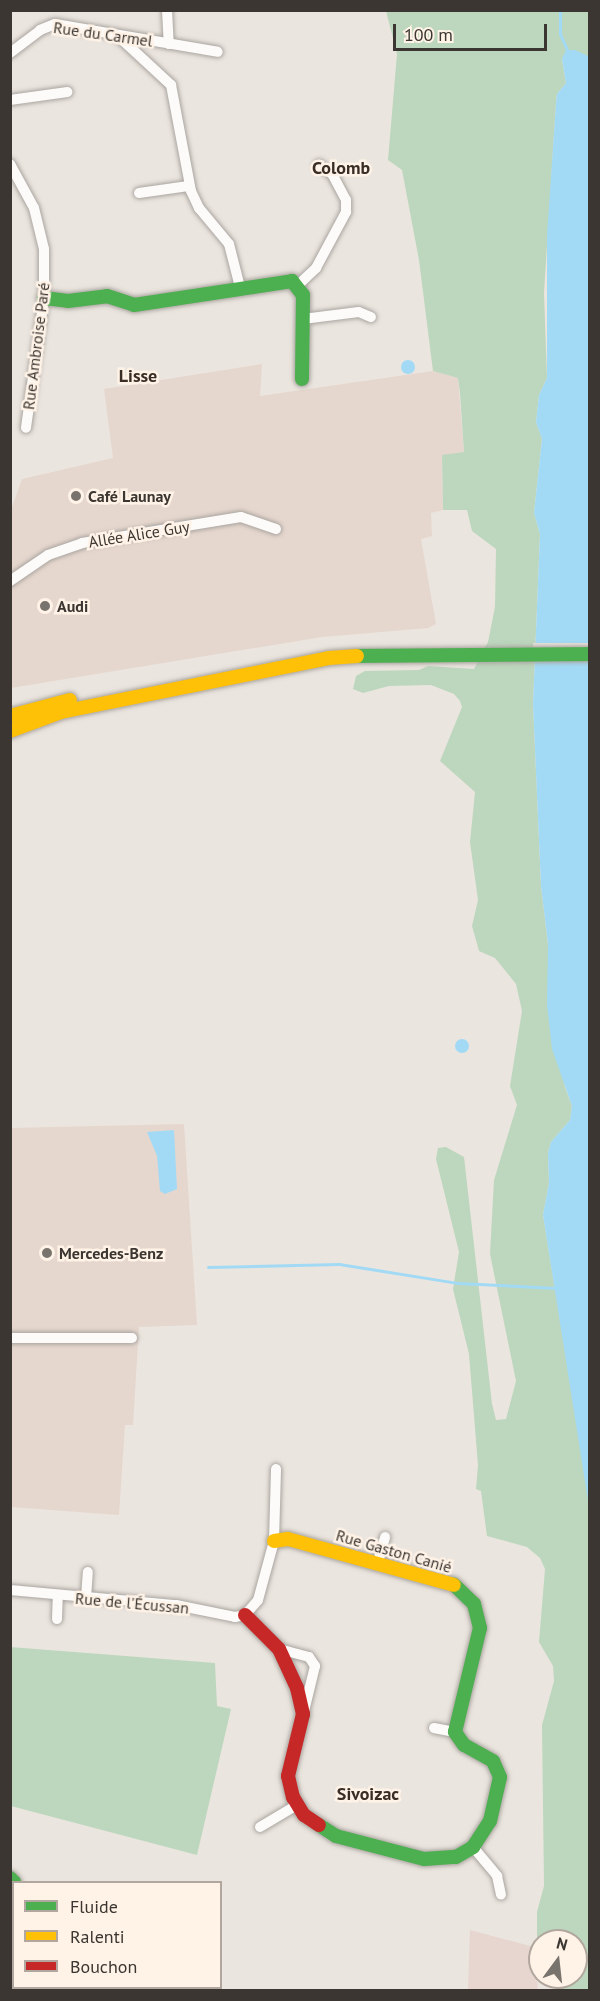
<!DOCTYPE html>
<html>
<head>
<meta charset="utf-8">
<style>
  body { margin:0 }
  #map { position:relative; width:600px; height:2001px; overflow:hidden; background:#ebe5df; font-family:"PT Sans",sans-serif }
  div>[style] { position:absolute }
  .commercial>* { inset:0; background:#e6d7ce }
  .industrial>* { inset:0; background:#e7d6d0 }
  .green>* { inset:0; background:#bcd7bd }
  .water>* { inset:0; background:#a2daf5 }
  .round { border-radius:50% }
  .pier>* { inset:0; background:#ebe5df; transform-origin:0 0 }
  .stream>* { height:3px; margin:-1.5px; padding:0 1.5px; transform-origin:1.5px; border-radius:1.5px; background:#a2daf5 }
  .roads { filter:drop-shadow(0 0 2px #aaa5a0) drop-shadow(0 0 2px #aaa5a0) }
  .street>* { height:10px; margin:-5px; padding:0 5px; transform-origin:5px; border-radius:5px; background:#fcfbfa }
  .fast>* { height:14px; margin:-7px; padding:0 7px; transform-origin:7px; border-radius:7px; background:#4caf50 }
  .slow>* { height:14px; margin:-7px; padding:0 7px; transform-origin:7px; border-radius:7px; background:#ffc107 }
  .jam>* { height:14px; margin:-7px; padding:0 7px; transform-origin:7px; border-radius:7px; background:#c62828 }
  .dots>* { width:16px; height:16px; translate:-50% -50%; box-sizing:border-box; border:3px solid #fff2e6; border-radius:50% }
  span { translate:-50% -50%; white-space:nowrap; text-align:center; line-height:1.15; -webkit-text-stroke:5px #fff2e6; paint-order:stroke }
  .street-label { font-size:16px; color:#3b3631 }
  .poi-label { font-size:16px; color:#3b3631; font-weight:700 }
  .left { translate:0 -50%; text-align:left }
  .neighbourhood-label { font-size:18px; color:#382e25; font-weight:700 }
  .frame { position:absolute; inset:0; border:12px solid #3b3631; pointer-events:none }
  .legend { position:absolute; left:12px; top:1881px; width:210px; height:108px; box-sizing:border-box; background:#fff2e6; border:2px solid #b1a79e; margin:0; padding:8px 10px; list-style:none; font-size:18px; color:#3b3631 }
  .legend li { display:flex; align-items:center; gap:12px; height:30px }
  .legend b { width:30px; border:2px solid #b1a79e }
  .north { position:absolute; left:528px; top:1929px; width:60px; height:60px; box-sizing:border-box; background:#fff2e6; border:2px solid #b1a79e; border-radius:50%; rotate:15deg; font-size:16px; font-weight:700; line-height:24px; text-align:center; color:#3b3631 }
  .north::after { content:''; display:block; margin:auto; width:21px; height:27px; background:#79736e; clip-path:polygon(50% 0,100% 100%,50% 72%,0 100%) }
  .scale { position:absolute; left:393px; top:24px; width:154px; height:27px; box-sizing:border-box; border:3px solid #3b3631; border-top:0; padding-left:8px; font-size:18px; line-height:21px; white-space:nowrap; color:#3b3631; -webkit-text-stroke:4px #fff2e6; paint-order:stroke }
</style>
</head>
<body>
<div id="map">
  <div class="commercial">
    <i style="clip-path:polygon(262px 364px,260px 396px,433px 371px,458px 378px,464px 452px,442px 456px,443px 510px,431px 513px,432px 536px,421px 539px,436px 624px,428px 628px,322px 637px,11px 688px,11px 510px,22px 479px,113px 458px,104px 389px)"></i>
    <i style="clip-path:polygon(184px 1124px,197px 1325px,139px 1327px,133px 1425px,125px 1425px,119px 1515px,11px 1507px,10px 1128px)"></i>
  </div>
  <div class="industrial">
    <i style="clip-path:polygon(470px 1930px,534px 1947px,538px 1990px,468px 1990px)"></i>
  </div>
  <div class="green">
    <i style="clip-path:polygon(386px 11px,589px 11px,589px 57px,562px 59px,566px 83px,557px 94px,556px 103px,544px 293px,547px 378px,539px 395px,536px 422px,542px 439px,534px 513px,540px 534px,533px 704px,541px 886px,565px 1087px,572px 1106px,570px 1120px,551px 1142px,548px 1153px,549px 1183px,543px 1215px,590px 1507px,589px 1990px,556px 1990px,554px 1977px,576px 1977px,576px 1941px,540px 1943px,537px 1938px,537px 1912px,544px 1886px,542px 1725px,554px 1681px,553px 1666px,539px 1642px,545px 1569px,540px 1558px,527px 1547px,487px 1536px,481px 1491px,476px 1489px,478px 1465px,469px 1354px,453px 1289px,459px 1252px,436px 1159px,438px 1148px,446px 1147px,464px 1157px,492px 1404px,496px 1420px,506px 1419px,516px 1381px,490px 1254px,494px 1180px,517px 1105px,510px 1086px,522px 1011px,516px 984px,495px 958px,479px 951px,472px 926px,478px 900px,470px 842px,475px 792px,440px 761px,462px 707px,460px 701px,454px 694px,431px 685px,389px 686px,363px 693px,353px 689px,356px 676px,365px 671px,419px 670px,428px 666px,474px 669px,488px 642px,495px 607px,496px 549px,472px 531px,467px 510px,443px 510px,442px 455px,464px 452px,460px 393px,458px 378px,433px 371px,419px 260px,402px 170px,388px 160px,397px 54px)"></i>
    <i style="clip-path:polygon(10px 1647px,215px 1663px,217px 1706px,231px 1709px,197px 1855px,11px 1806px)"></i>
  </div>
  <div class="water">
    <i style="clip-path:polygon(566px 50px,575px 50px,590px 57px,589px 1507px,543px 1215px,549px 1183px,548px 1153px,551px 1142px,570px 1120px,572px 1106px,552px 1049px,547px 1005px,548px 944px,541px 886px,533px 704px,540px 534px,534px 513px,542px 439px,536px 422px,539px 395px,547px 378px,547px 236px,556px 103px,557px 94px,566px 83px,562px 59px)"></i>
    <i class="round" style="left:401px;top:360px;width:14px;height:14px"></i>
    <i class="round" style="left:455px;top:1039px;width:14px;height:14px"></i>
    <i style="clip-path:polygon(174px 1130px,177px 1189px,165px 1194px,160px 1191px,157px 1156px,147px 1132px)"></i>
  </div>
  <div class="pier">
    <i style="left:533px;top:643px;width:56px;height:15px"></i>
  </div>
  <div class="stream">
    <i style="left:560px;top:10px;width:24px;rotate:90deg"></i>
    <i style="left:560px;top:34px;width:20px;rotate:66deg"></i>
    <i style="left:208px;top:1267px;width:131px;rotate:-1.3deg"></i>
    <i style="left:339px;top:1264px;width:121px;rotate:9.1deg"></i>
    <i style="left:458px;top:1283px;width:98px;rotate:2.9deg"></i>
  </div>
  <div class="roads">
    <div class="street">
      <i style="left:167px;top:10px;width:34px;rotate:87deg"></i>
      <i style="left:117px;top:35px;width:74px;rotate:42.8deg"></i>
      <i style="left:171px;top:85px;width:108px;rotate:79.3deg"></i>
      <i style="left:191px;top:191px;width:19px;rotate:65deg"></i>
      <i style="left:199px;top:208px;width:47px;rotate:50.2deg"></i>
      <i style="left:229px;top:244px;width:44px;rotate:75.7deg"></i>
      <i style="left:10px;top:53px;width:38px;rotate:-37deg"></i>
      <i style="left:40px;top:30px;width:16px;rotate:-22deg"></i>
      <i style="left:55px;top:24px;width:165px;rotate:9.7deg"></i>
      <i style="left:10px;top:100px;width:58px;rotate:-8deg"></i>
      <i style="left:10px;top:164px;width:50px;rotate:61.4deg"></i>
      <i style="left:34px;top:208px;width:42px;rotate:76.3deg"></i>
      <i style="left:44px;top:249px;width:49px;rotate:90deg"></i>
      <i style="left:44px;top:298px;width:131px;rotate:97.9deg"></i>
      <i style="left:139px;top:193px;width:50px;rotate:-8deg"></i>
      <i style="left:298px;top:285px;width:25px;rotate:-43deg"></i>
      <i style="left:316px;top:268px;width:64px;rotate:-61.8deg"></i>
      <i style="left:346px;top:212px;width:12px;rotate:-90deg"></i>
      <i style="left:346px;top:200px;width:30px;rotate:-118deg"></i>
      <i style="left:332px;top:174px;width:16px;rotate:-145deg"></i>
      <i style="left:303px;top:319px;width:56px;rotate:-7.1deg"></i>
      <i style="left:359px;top:312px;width:13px;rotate:23deg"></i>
      <i style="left:10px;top:581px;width:46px;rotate:-34.4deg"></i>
      <i style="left:48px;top:555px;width:36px;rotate:-19deg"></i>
      <i style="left:82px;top:543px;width:161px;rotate:-9.3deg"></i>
      <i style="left:241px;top:517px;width:37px;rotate:19deg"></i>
      <i style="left:10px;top:1338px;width:122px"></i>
      <i style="left:378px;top:1562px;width:26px;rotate:-74deg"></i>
      <i style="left:10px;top:1590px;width:167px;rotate:5.2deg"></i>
      <i style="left:176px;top:1605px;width:60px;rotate:11.5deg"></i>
      <i style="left:235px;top:1617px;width:10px;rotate:-11deg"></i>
      <i style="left:245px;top:1615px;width:20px;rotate:-49deg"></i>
      <i style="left:258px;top:1600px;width:61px;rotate:-74.8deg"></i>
      <i style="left:274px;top:1541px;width:72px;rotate:-88.4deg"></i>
      <i style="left:86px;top:1598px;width:26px;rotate:-86deg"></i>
      <i style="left:57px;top:1619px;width:23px;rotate:-88deg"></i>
      <i style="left:279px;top:1649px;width:31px;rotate:15deg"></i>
      <i style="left:309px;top:1657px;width:11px;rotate:56deg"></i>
      <i style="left:315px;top:1666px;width:46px;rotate:103.7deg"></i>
      <i style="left:434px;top:1728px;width:21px;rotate:11deg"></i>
      <i style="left:260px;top:1827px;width:43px;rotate:-30.7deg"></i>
      <i style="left:473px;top:1847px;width:38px;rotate:50deg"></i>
      <i style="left:497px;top:1876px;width:19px;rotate:78deg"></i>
    </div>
    <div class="fast">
      <i style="left:44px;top:298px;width:24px;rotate:7deg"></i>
      <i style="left:68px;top:301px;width:39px;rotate:-7deg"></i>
      <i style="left:107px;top:296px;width:28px;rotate:18deg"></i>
      <i style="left:134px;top:305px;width:160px;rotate:-8.6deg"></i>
      <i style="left:292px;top:281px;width:18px;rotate:52deg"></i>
      <i style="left:303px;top:295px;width:84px;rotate:90.7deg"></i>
      <i style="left:357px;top:656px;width:233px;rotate:-0.5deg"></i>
      <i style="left:319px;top:1825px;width:20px;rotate:33deg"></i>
      <i style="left:336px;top:1836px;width:91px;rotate:14.6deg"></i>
      <i style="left:424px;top:1859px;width:32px;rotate:-4deg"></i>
      <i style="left:456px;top:1857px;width:20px;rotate:-30deg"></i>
      <i style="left:473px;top:1847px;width:31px;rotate:-57deg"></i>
      <i style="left:490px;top:1821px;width:45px;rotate:-77.2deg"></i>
      <i style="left:500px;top:1777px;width:17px;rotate:-114deg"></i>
      <i style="left:493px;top:1761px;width:33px;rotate:-151deg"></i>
      <i style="left:464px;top:1745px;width:16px;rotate:-125deg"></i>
      <i style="left:455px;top:1732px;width:107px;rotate:-76.5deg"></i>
      <i style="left:480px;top:1628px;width:25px;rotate:-104deg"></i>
      <i style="left:474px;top:1604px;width:28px;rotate:-136deg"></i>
      <i style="left:10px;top:1878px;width:6px;rotate:45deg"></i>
    </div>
    <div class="slow">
      <i style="left:10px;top:716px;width:62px;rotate:-14.9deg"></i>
      <i style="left:10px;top:731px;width:54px;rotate:-20.4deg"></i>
      <i style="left:61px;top:712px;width:273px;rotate:-11.4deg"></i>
      <i style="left:329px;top:658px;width:28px;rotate:-4deg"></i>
      <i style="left:274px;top:1541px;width:14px;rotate:-8deg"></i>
      <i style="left:288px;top:1539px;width:172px;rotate:15.5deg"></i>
      <i style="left:138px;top:1988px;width:5px;rotate:22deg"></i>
    </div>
    <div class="jam">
      <i style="left:245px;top:1615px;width:48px;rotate:45deg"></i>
      <i style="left:279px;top:1649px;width:43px;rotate:65.2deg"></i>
      <i style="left:297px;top:1688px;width:27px;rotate:77deg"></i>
      <i style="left:303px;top:1714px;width:64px;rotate:103.6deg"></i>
      <i style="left:288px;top:1776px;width:22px;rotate:77deg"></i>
      <i style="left:293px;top:1797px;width:21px;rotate:59deg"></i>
      <i style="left:304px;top:1815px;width:18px;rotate:34deg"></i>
    </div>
  </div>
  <div class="dots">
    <i style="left:76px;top:496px;background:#79736e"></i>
    <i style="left:45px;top:606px;background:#79736e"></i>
    <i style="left:47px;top:1253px;background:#79736e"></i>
  </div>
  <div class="street-label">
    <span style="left:103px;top:34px;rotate:8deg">Rue du Carmel</span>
    <span style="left:36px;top:346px;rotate:-83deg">Rue Ambroise Paré</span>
    <span style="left:139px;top:534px;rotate:-9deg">Allée Alice Guy</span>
    <span style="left:394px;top:1551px;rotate:16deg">Rue Gaston Canié</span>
    <span style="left:132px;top:1603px;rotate:5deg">Rue de l'Écussan</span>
  </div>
  <div class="poi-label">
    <span class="left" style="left:88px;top:496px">Café Launay</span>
    <span class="left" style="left:57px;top:606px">Audi</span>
    <span class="left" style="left:59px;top:1253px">Mercedes-Benz</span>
  </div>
  <div class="neighbourhood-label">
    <span style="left:341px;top:168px">Colomb</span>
    <span style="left:138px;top:376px">Lisse</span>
    <span style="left:368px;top:1794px">Sivoizac</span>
  </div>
  <div class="frame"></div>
  <ul class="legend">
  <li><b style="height:8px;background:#4caf50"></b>Fluide</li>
  <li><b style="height:8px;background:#ffc107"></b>Ralenti</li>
  <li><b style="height:8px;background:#c62828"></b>Bouchon</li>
  </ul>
  <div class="north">N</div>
  <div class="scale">100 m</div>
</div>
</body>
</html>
